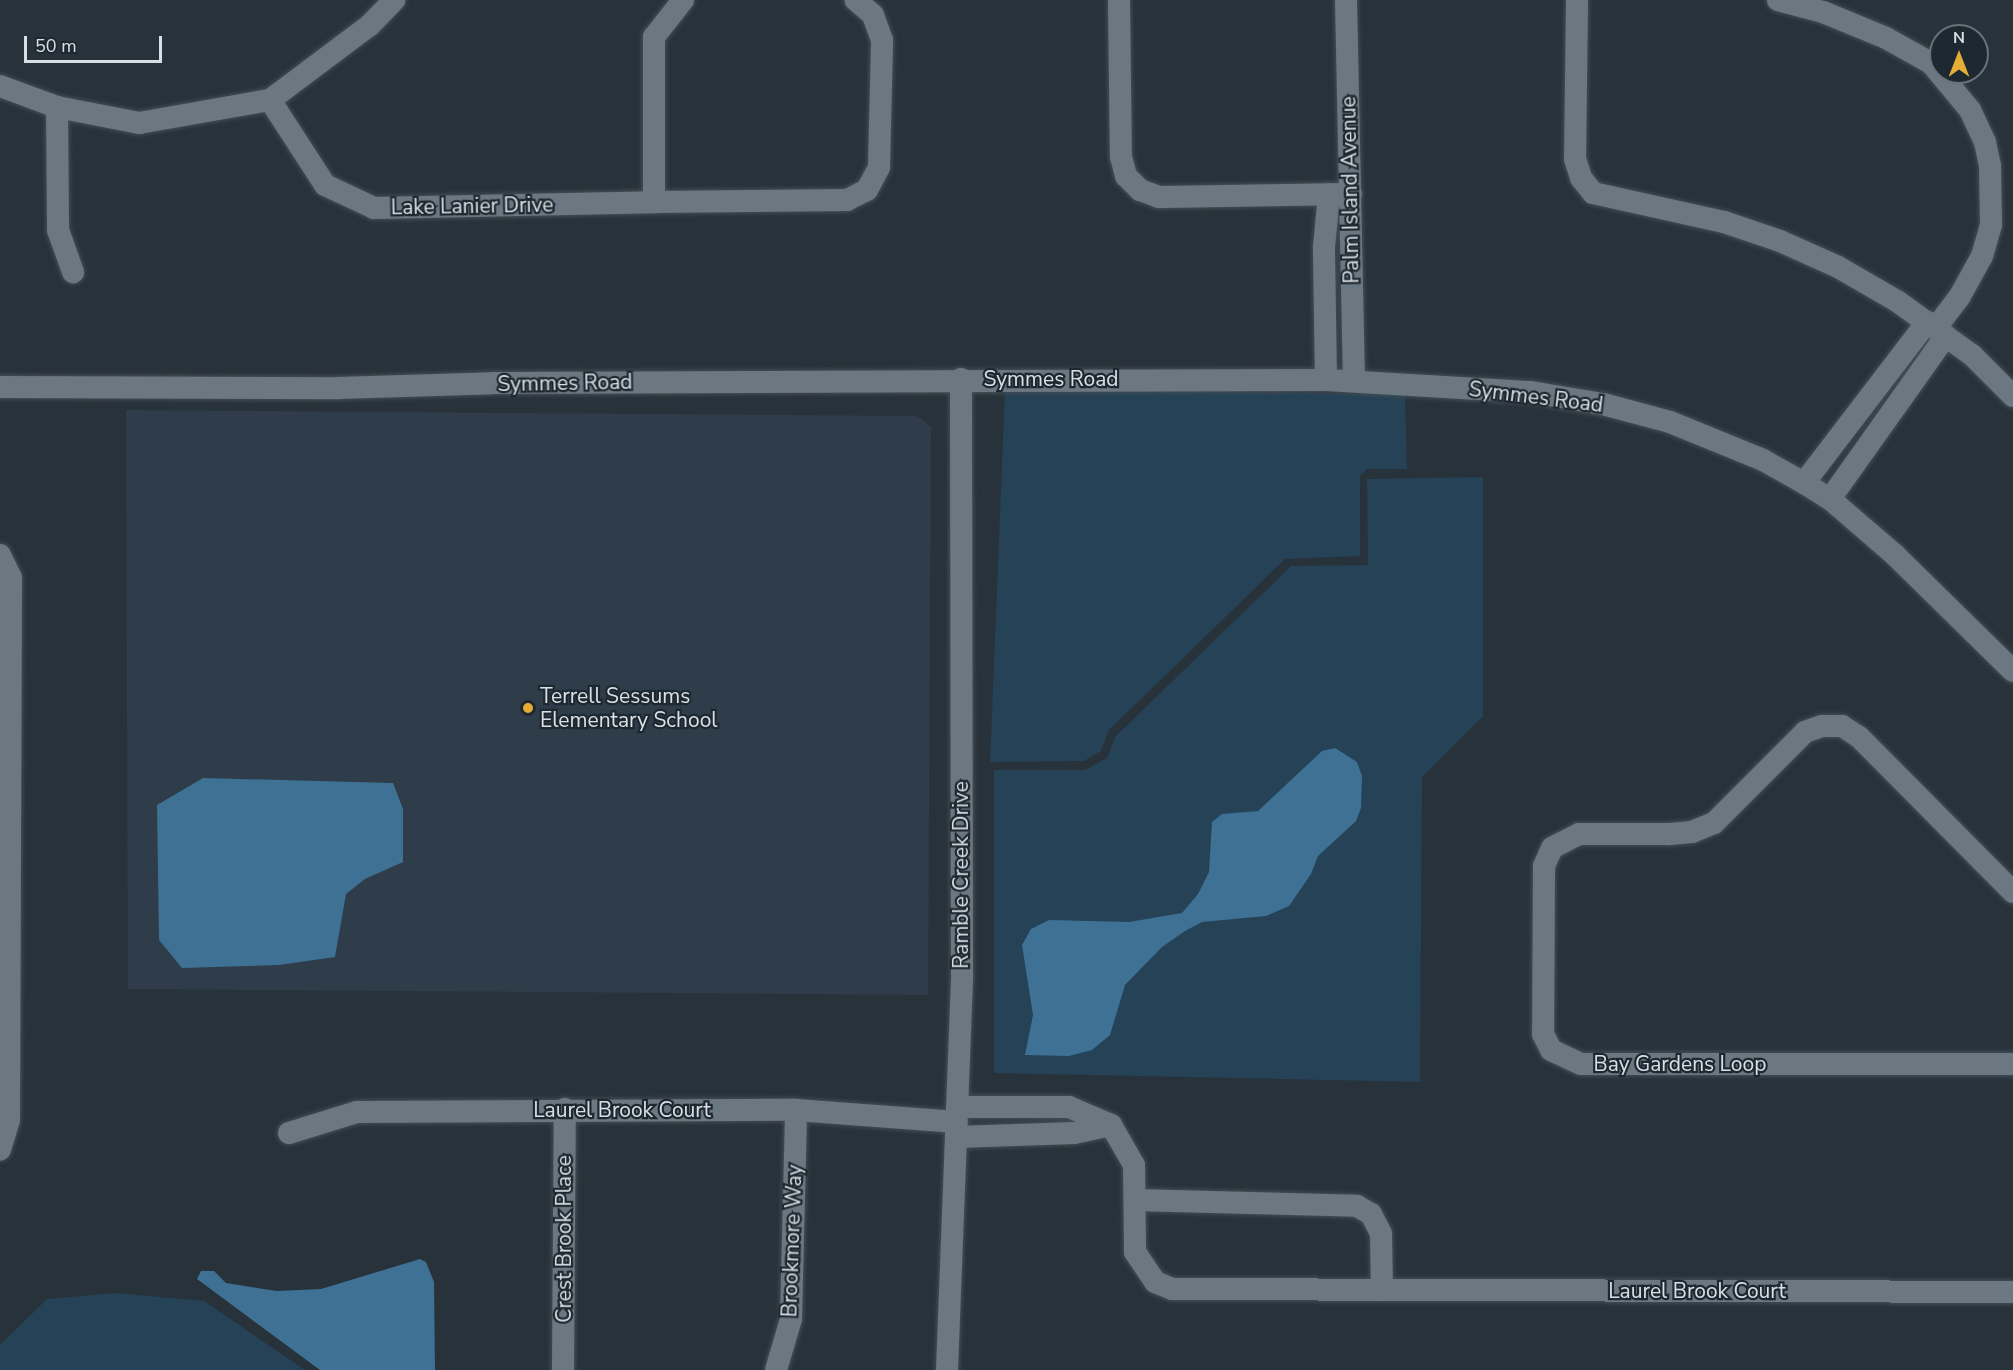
<!DOCTYPE html>
<html>
<head>
<meta charset="utf-8">
<style>
  body { margin:0 }
  #map { position:relative; width:2013px; height:1370px; overflow:hidden; background:#28323a; font-family:"Nunito Sans",sans-serif }
  div>[style] { position:absolute }
  .built>* { inset:0; background:#2e3d49 }
  .green>* { inset:0; background:#254256 }
  .water>* { inset:0; background:#3e7193 }
  .roads { filter:drop-shadow(0 0 2px #444d54) drop-shadow(0 0 2px #444d54) }
  .minor>* { height:22px; margin:-11px; padding:0 11px; transform-origin:11px; border-radius:11px; background:#6c7881 }
  .dots>* { width:16px; height:16px; translate:-50% -50%; box-sizing:border-box; border:3px solid #1e2830; border-radius:50% }
  span { translate:-50% -50%; white-space:nowrap; text-align:center; line-height:1.15; -webkit-text-stroke:4.5px #1e2830; paint-order:stroke }
  .street-label { font-size:21px; color:#d9e0e5 }
  .poi-label { font-size:21px; color:#d9e0e5 }
  .left { translate:0 -50%; text-align:left }
  .north { position:absolute; left:1929px; top:24px; width:60px; height:60px; box-sizing:border-box; background:#1e2830; border:2px solid #697278; border-radius:50%; rotate:0deg; font-size:16px; font-weight:700; line-height:24px; text-align:center; color:#d9e0e5 }
  .north::after { content:''; display:block; margin:auto; width:21px; height:27px; background:#e5ad35; clip-path:polygon(50% 0,100% 100%,50% 72%,0 100%) }
  .scale { position:absolute; left:24px; top:36px; width:138px; height:27px; box-sizing:border-box; border:3px solid #d9e0e5; border-top:0; padding-left:8px; font-size:18px; line-height:21px; white-space:nowrap; color:#d9e0e5; -webkit-text-stroke:4px #1e2830; paint-order:stroke }
</style>
</head>
<body>
<div id="map">
  <div class="built">
    <i style="clip-path:polygon(126px 410px,915px 416px,923px 420px,931px 427px,928px 995px,128px 989px)"></i>
  </div>
  <div class="green">
    <i style="clip-path:polygon(1005px 390px,1405px 394px,1407px 469px,1367px 469px,1360px 476px,1360px 556px,1285px 559px,1109px 730px,1101px 751px,1084px 761px,990px 762px)"></i>
    <i style="clip-path:polygon(1483px 477px,1483px 716px,1422px 777px,1420px 1082px,994px 1073px,994px 770px,1085px 770px,1107px 758px,1115px 737px,1291px 566px,1368px 565px,1367px 479px)"></i>
    <i style="clip-path:polygon(116px 1293px,204px 1301px,305px 1370px,0 1370px,0 1345px,47px 1299px)"></i>
  </div>
  <div class="water">
    <i style="clip-path:polygon(1335px 748px,1357px 762px,1362px 776px,1361px 808px,1356px 821px,1318px 856px,1311px 874px,1289px 906px,1266px 916px,1202px 922px,1185px 931px,1162px 947px,1125px 985px,1110px 1035px,1092px 1050px,1069px 1056px,1025px 1055px,1033px 1015px,1022px 945px,1031px 929px,1049px 920px,1129px 922px,1182px 913px,1198px 894px,1209px 872px,1212px 822px,1222px 814px,1258px 811px,1322px 751px)"></i>
    <i style="clip-path:polygon(203px 778px,393px 783px,403px 809px,403px 862px,365px 879px,346px 894px,335px 957px,279px 965px,182px 968px,159px 940px,157px 805px)"></i>
    <i style="clip-path:polygon(420px 1259px,426px 1262px,434px 1282px,435px 1370px,320px 1370px,197px 1279px,201px 1271px,214px 1271px,226px 1283px,251px 1287px,277px 1291px,321px 1289px)"></i>
  </div>
  <div class="roads">
    <div class="minor">
      <i style="left:683px;top:0;width:47px;rotate:128.1deg"></i>
      <i style="left:654px;top:37px;width:165px;rotate:90deg"></i>
      <i style="left:654px;top:202px;width:193px;rotate:-0.6deg"></i>
      <i style="left:847px;top:200px;width:22px;rotate:-27deg"></i>
      <i style="left:867px;top:190px;width:26px;rotate:-62deg"></i>
      <i style="left:879px;top:167px;width:127px;rotate:-88.6deg"></i>
      <i style="left:882px;top:40px;width:27px;rotate:-110deg"></i>
      <i style="left:873px;top:15px;width:23px;rotate:-139deg"></i>
      <i style="left:1119px;top:0;width:157px;rotate:89.3deg"></i>
      <i style="left:1121px;top:157px;width:20px;rotate:75deg"></i>
      <i style="left:1126px;top:176px;width:20px;rotate:45deg"></i>
      <i style="left:1140px;top:190px;width:20px;rotate:20deg"></i>
      <i style="left:1159px;top:197px;width:192px;rotate:-0.9deg"></i>
      <i style="left:1346px;top:0;width:380px;rotate:88.8deg"></i>
      <i style="left:1577px;top:0;width:159px;rotate:90.7deg"></i>
      <i style="left:1575px;top:159px;width:20px;rotate:72deg"></i>
      <i style="left:1581px;top:178px;width:19px;rotate:51deg"></i>
      <i style="left:1593px;top:193px;width:134px;rotate:12.5deg"></i>
      <i style="left:1724px;top:222px;width:59px;rotate:18.7deg"></i>
      <i style="left:1780px;top:241px;width:64px;rotate:24.1deg"></i>
      <i style="left:1838px;top:267px;width:68px;rotate:30deg"></i>
      <i style="left:1897px;top:301px;width:92px;rotate:35.8deg"></i>
      <i style="left:1972px;top:355px;width:58px;rotate:45deg"></i>
      <i style="left:1778px;top:0;width:47px;rotate:14.9deg"></i>
      <i style="left:1823px;top:12px;width:68px;rotate:22.4deg"></i>
      <i style="left:1886px;top:38px;width:51px;rotate:29.1deg"></i>
      <i style="left:1931px;top:63px;width:61px;rotate:50.3deg"></i>
      <i style="left:1970px;top:110px;width:35px;rotate:65deg"></i>
      <i style="left:1985px;top:142px;width:25px;rotate:78deg"></i>
      <i style="left:1990px;top:166px;width:59px;rotate:89deg"></i>
      <i style="left:1991px;top:225px;width:32px;rotate:106deg"></i>
      <i style="left:1982px;top:256px;width:46px;rotate:118.8deg"></i>
      <i style="left:1960px;top:296px;width:41px;rotate:127.1deg"></i>
      <i style="left:0;top:86px;width:61px;rotate:20.2deg"></i>
      <i style="left:57px;top:107px;width:84px;rotate:11deg"></i>
      <i style="left:139px;top:123px;width:133px;rotate:-10deg"></i>
      <i style="left:270px;top:100px;width:125px;rotate:-36.9deg"></i>
      <i style="left:370px;top:25px;width:35px;rotate:-46deg"></i>
      <i style="left:270px;top:100px;width:101px;rotate:57.1deg"></i>
      <i style="left:325px;top:185px;width:54px;rotate:25.1deg"></i>
      <i style="left:374px;top:208px;width:280px;rotate:-1.2deg"></i>
      <i style="left:57px;top:107px;width:123px;rotate:89.5deg"></i>
      <i style="left:58px;top:230px;width:45px;rotate:70.3deg"></i>
      <i style="left:1326px;top:380px;width:133px;rotate:-90.9deg"></i>
      <i style="left:1324px;top:247px;width:53px;rotate:-84.6deg"></i>
      <i style="left:0;top:387px;width:338px;rotate:0.2deg"></i>
      <i style="left:338px;top:388px;width:155px;rotate:-1.8deg"></i>
      <i style="left:493px;top:383px;width:833px;rotate:-0.21deg"></i>
      <i style="left:1326px;top:380px;width:205px;rotate:3.4deg"></i>
      <i style="left:1531px;top:392px;width:73px;rotate:9.5deg"></i>
      <i style="left:1603px;top:404px;width:69px;rotate:15deg"></i>
      <i style="left:1670px;top:422px;width:100px;rotate:22.2deg"></i>
      <i style="left:1763px;top:460px;width:47px;rotate:29.3deg"></i>
      <i style="left:1804px;top:483px;width:31px;rotate:32deg"></i>
      <i style="left:1830px;top:499px;width:86px;rotate:40.7deg"></i>
      <i style="left:1895px;top:555px;width:165px;rotate:44.5deg"></i>
      <i style="left:1804px;top:483px;width:203px;rotate:-52.6deg"></i>
      <i style="left:1830px;top:499px;width:200px;rotate:-54.6deg"></i>
      <i style="left:0;top:555px;width:25px;rotate:64deg"></i>
      <i style="left:11px;top:578px;width:542px;rotate:90.21deg"></i>
      <i style="left:9px;top:1120px;width:31px;rotate:107deg"></i>
      <i style="left:2013px;top:892px;width:218px;rotate:-134.8deg"></i>
      <i style="left:1859px;top:737px;width:20px;rotate:-147deg"></i>
      <i style="left:1842px;top:726px;width:20px;rotate:180deg"></i>
      <i style="left:1822px;top:726px;width:18px;rotate:161deg"></i>
      <i style="left:1805px;top:732px;width:129px;rotate:135deg"></i>
      <i style="left:1714px;top:823px;width:24px;rotate:158deg"></i>
      <i style="left:1692px;top:832px;width:25px;rotate:175deg"></i>
      <i style="left:1667px;top:834px;width:88px;rotate:180deg"></i>
      <i style="left:1579px;top:834px;width:30px;rotate:153deg"></i>
      <i style="left:1552px;top:848px;width:20px;rotate:114deg"></i>
      <i style="left:1544px;top:866px;width:168px;rotate:90.3deg"></i>
      <i style="left:1543px;top:1034px;width:18px;rotate:63deg"></i>
      <i style="left:1551px;top:1050px;width:33px;rotate:25deg"></i>
      <i style="left:1581px;top:1064px;width:432px"></i>
      <i style="left:958px;top:1107px;width:111px"></i>
      <i style="left:1069px;top:1107px;width:46px;rotate:23.2deg"></i>
      <i style="left:1111px;top:1125px;width:46px;rotate:60.1deg"></i>
      <i style="left:1134px;top:1165px;width:87px;rotate:89.3deg"></i>
      <i style="left:1135px;top:1252px;width:36px;rotate:56deg"></i>
      <i style="left:1155px;top:1282px;width:18px;rotate:22deg"></i>
      <i style="left:1172px;top:1289px;width:841px;rotate:0.2deg"></i>
      <i style="left:289px;top:1133px;width:71px;rotate:-17.2deg"></i>
      <i style="left:357px;top:1112px;width:439px;rotate:-0.3deg"></i>
      <i style="left:796px;top:1110px;width:161px;rotate:4.3deg"></i>
      <i style="left:957px;top:1137px;width:117px;rotate:-2deg"></i>
      <i style="left:1074px;top:1133px;width:38px;rotate:-12deg"></i>
      <i style="left:1135px;top:1200px;width:222px;rotate:1.5deg"></i>
      <i style="left:1357px;top:1206px;width:16px;rotate:30deg"></i>
      <i style="left:1371px;top:1214px;width:22px;rotate:63deg"></i>
      <i style="left:1381px;top:1234px;width:56px;rotate:89deg"></i>
      <i style="left:563px;top:1370px;width:261px;rotate:-89.6deg"></i>
      <i style="left:776px;top:1370px;width:53px;rotate:-73.6deg"></i>
      <i style="left:791px;top:1319px;width:209px;rotate:-88.6deg"></i>
      <i style="left:947px;top:1370px;width:396px;rotate:-87.8deg"></i>
      <i style="left:962px;top:974px;width:595px;rotate:-90.1deg"></i>
    </div>
  </div>
  <div class="dots">
    <i style="left:528px;top:708px;background:#e5ad35"></i>
  </div>
  <div class="street-label">
    <span style="left:1350px;top:190px;rotate:-91deg">Palm Island Avenue</span>
    <span style="left:472px;top:206px;rotate:-1deg">Lake Lanier Drive</span>
    <span style="left:1051px;top:379px">Symmes Road</span>
    <span style="left:565px;top:383px;rotate:-1deg">Symmes Road</span>
    <span style="left:1536px;top:397px;rotate:7deg">Symmes Road</span>
    <span style="left:961px;top:875px;rotate:-90deg">Ramble Creek Drive</span>
    <span style="left:1680px;top:1064px">Bay Gardens Loop</span>
    <span style="left:622px;top:1110px">Laurel Brook Court</span>
    <span style="left:564px;top:1239px;rotate:-90deg">Crest Brook Place</span>
    <span style="left:792px;top:1241px;rotate:-88deg">Brookmore Way</span>
    <span style="left:1697px;top:1291px">Laurel Brook Court</span>
  </div>
  <div class="poi-label">
    <span class="left" style="left:540px;top:708px">Terrell Sessums<br>Elementary School</span>
  </div>
  <div class="north">N</div>
  <div class="scale">50 m</div>
</div>
</body>
</html>
